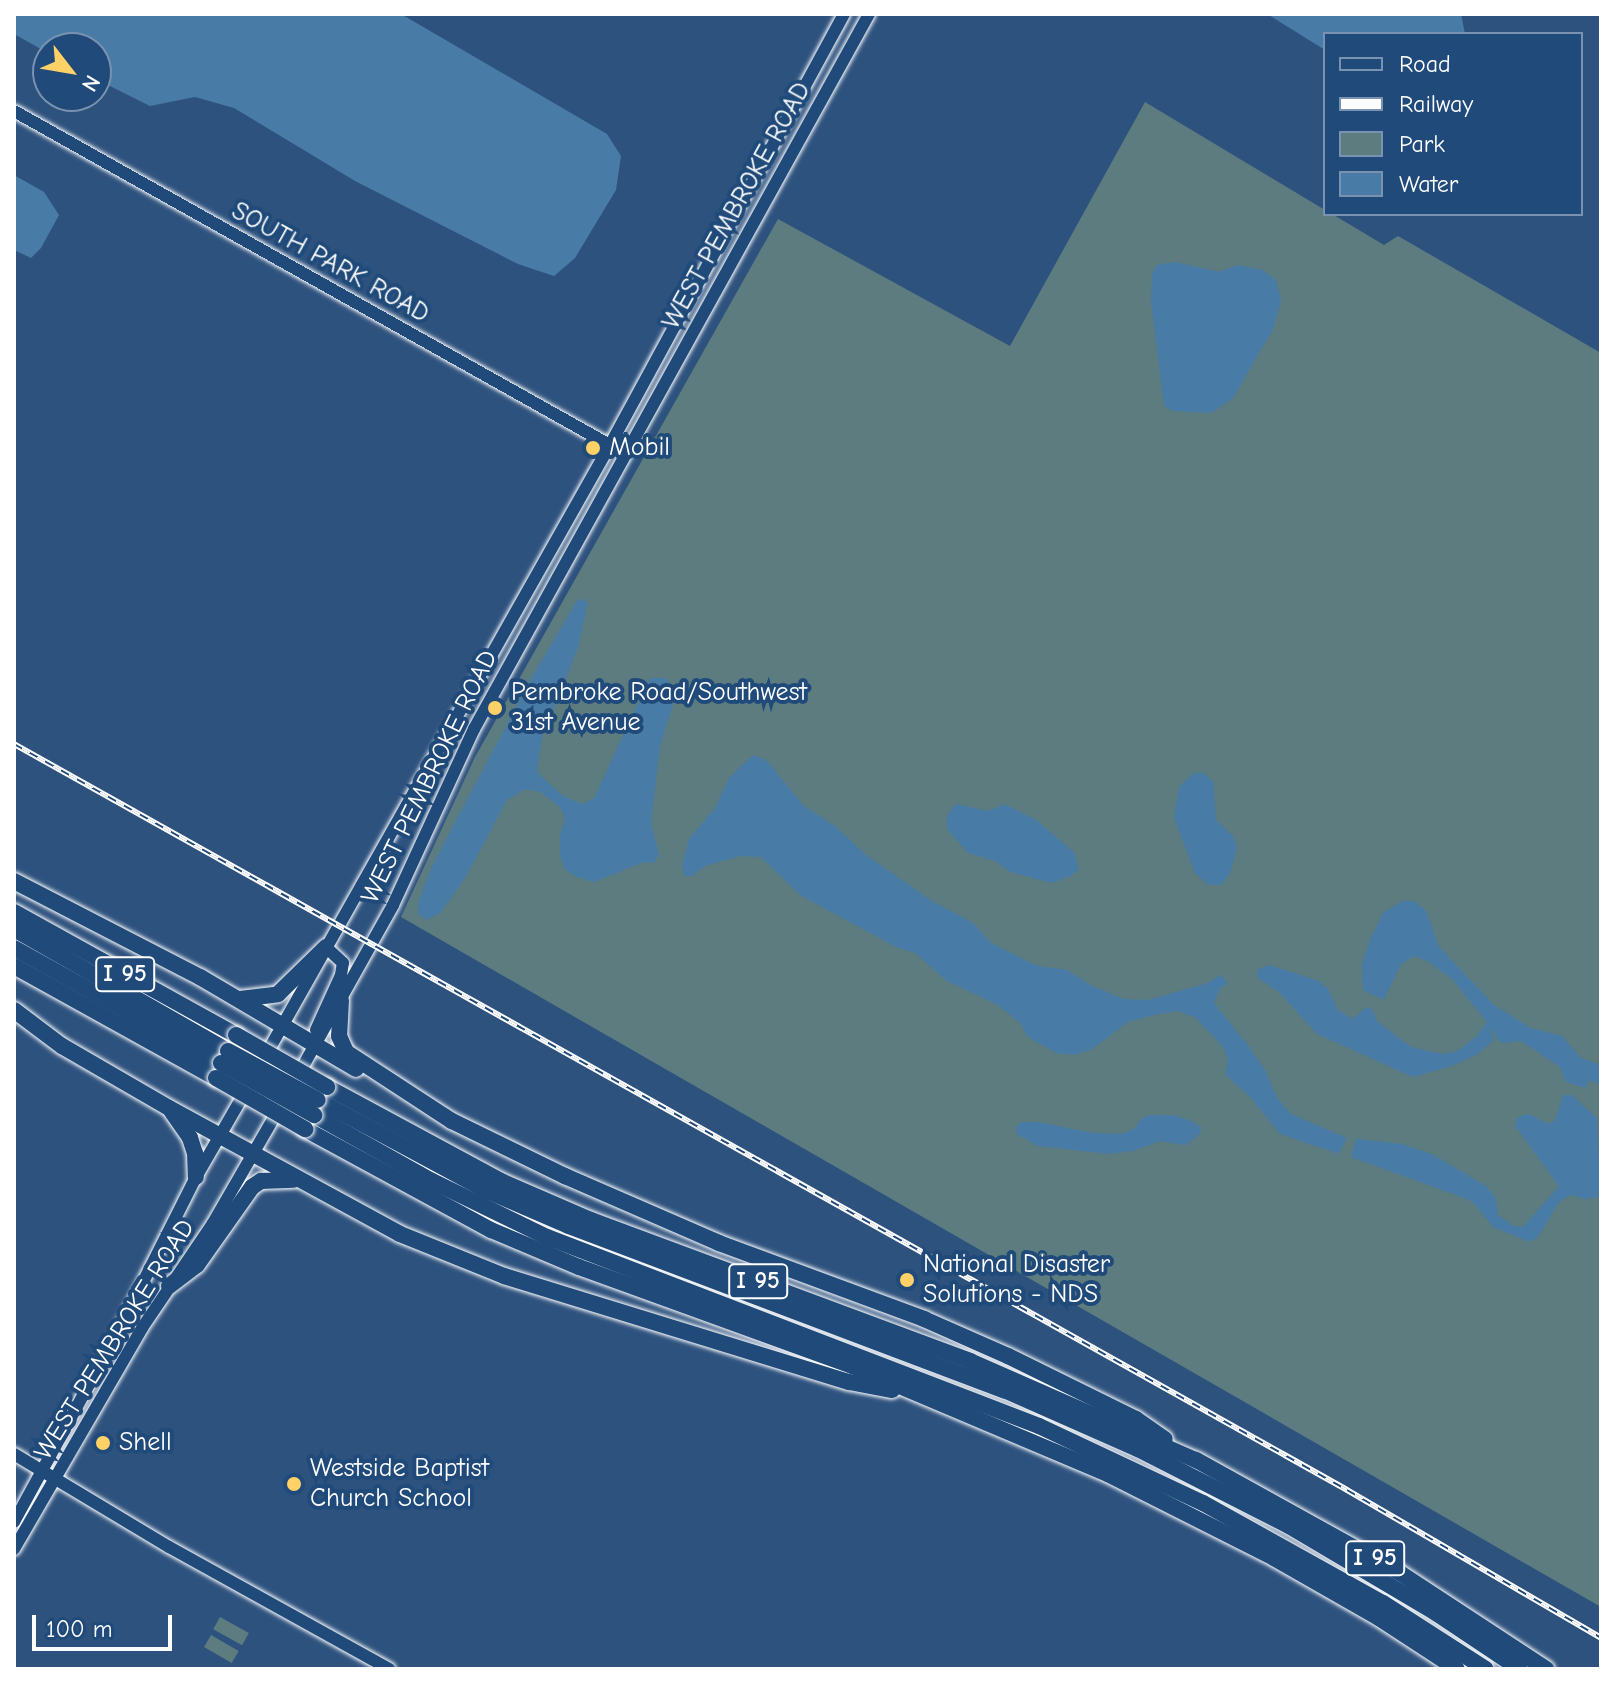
<!DOCTYPE html>
<html>
<head>
<meta charset="utf-8">
<style>
  body { margin:0 }
  #map { position:relative; width:1615px; height:1683px; overflow:hidden; background:#2e527e; font-family:"Comic Neue",sans-serif }
  div>[style] { position:absolute }
  .green>* { inset:0; background:#5c7c80; transform-origin:0 0 }
  .water>* { inset:0; background:#487ba5 }
  .roads { filter:drop-shadow(0 0 2px #fff) drop-shadow(0 0 2px #fff) }
  .secondary>* { height:12px; margin:-6px; padding:0 6px; transform-origin:6px; border-radius:6px; background:#1f4a7a }
  .highway>* { height:16px; margin:-8px; padding:0 8px; transform-origin:8px; border-radius:8px; background:#1f4a7a }
  .rail>* { height:6px; margin-top:-3px; transform-origin:0; background:repeating-linear-gradient(90deg,#1f4a7a 0 9px,#fff 0 18px); box-sizing:border-box; border-block:2px solid #fff }
  .bridges { filter:drop-shadow(0 0 2px #fff) drop-shadow(0 0 2px #fff) }
  .highway-bridge>* { height:16px; margin:-8px; padding:0 8px; transform-origin:8px; border-radius:8px; background:#1f4a7a }
  .dots>* { width:22px; height:22px; translate:-50% -50%; box-sizing:border-box; border:4px solid #1f4a7a; border-radius:50% }
  span { translate:-50% -50%; white-space:nowrap; text-align:center; line-height:1.15; -webkit-text-stroke:8px #1f4a7a; paint-order:stroke }
  .shield-label span { padding:2px 6px; background:#1f4a7a; border:2px solid; border-radius:6px; -webkit-text-stroke-width:0 }
  .shield-label { font-size:24px; color:#fff; font-weight:700 }
  .street-label { font-size:26px; color:#fff }
  .poi-label { font-size:26px; color:#fff }
  .left { translate:0 -50%; text-align:left }
  .frame { position:absolute; inset:0; border:16px solid #fff; pointer-events:none }
  .legend { position:absolute; left:1323px; top:32px; width:260px; height:184px; box-sizing:border-box; background:#1f4a7a; border:2px solid #7992af; margin:0; padding:10px 14px; list-style:none; font-size:24px; color:#fff }
  .legend li { display:flex; align-items:center; gap:16px; height:40px }
  .legend b { width:40px; border:2px solid #7992af }
  .north { position:absolute; left:32px; top:32px; width:80px; height:80px; box-sizing:border-box; background:#1f4a7a; border:2px solid #7992af; border-radius:50%; rotate:121deg; font-size:22px; font-weight:700; line-height:32px; text-align:center; color:#fff }
  .north::after { content:''; display:block; margin:auto; width:28px; height:36px; background:#ffd166; clip-path:polygon(50% 0,100% 100%,50% 72%,0 100%) }
  .scale { position:absolute; left:32px; top:1615px; width:140px; height:36px; box-sizing:border-box; border:4px solid #fff; border-top:0; padding-left:10px; font-size:24px; line-height:28px; white-space:nowrap; color:#fff; -webkit-text-stroke:6px #1f4a7a; paint-order:stroke }
</style>
</head>
<body>
<div id="map">
  <div class="green">
    <i style="clip-path:polygon(1145px 102px,1325px 210px,1325px 214px,1332px 214px,1384px 245px,1398px 236px,1601px 353px,1601px 1607px,401px 917px,475px 757px,778px 219px,1010px 346px)"></i>
    <i style="left:220px;top:1617px;width:33px;height:14px;rotate:29deg"></i>
    <i style="left:211px;top:1635px;width:32px;height:14px;rotate:30deg"></i>
  </div>
  <div class="water">
    <i style="clip-path:polygon(14px 14px,401px 14px,607px 134px,621px 156px,616px 190px,575px 258px,554px 276px,518px 264px,355px 181px,234px 108px,195px 97px,150px 106px,96px 79px,96px 48px,48px 48px,48px 53px,14px 34px)"></i>
    <i style="clip-path:polygon(1267px 14px,1461px 14px,1465px 34px,1325px 34px,1325px 50px)"></i>
    <i style="clip-path:polygon(14px 175px,44px 192px,59px 215px,41px 248px,31px 258px,14px 250px)"></i>
    <i style="clip-path:polygon(1175px 262px,1219px 272px,1237px 265px,1263px 270px,1276px 280px,1281px 301px,1273px 329px,1233px 398px,1211px 413px,1173px 411px,1164px 406px,1151px 301px,1152px 274px,1157px 265px)"></i>
    <i style="clip-path:polygon(578px 599px,588px 602px,578px 648px,542px 737px,537px 772px,563px 796px,583px 804px,594px 798px,650px 678px,666px 678px,676px 695px,660px 746px,651px 823px,659px 854px,654px 863px,644px 862px,594px 882px,577px 877px,565px 869px,560px 856px,560px 835px,565px 818px,560px 807px,540px 792px,525px 789px,507px 800px,464px 880px,440px 913px,427px 920px,418px 914px,418px 903px,432px 866px,532px 677px)"></i>
    <i style="clip-path:polygon(753px 755px,766px 760px,804px 806px,835px 826px,866px 855px,932px 901px,973px 923px,991px 943px,1037px 966px,1067px 970px,1092px 986px,1124px 999px,1148px 1000px,1208px 983px,1221px 975px,1228px 984px,1220px 988px,1214px 1003px,1247px 1044px,1265px 1070px,1277px 1098px,1291px 1114px,1347px 1138px,1339px 1154px,1280px 1134px,1250px 1097px,1225px 1074px,1228px 1061px,1224px 1048px,1196px 1018px,1178px 1011px,1158px 1014px,1128px 1022px,1091px 1050px,1073px 1055px,1056px 1053px,1028px 1037px,1019px 1022px,998px 1005px,947px 981px,915px 953px,898px 948px,800px 895px,761px 857px,740px 856px,705px 866px,692px 876px,684px 876px,682px 865px,689px 839px,715px 808px,729px 778px)"></i>
    <i style="clip-path:polygon(1194px 773px,1203px 773px,1213px 781px,1216px 820px,1233px 836px,1237px 848px,1230px 873px,1221px 885px,1208px 885px,1195px 873px,1174px 818px,1179px 787px)"></i>
    <i style="clip-path:polygon(956px 804px,988px 811px,1004px 804px,1035px 819px,1074px 852px,1079px 869px,1071px 876px,1052px 883px,1010px 872px,995px 861px,968px 853px,947px 829px,947px 816px)"></i>
    <i style="clip-path:polygon(1403px 901px,1414px 901px,1426px 911px,1439px 947px,1494px 1005px,1531px 1028px,1562px 1036px,1581px 1058px,1601px 1065px,1601px 1086px,1590px 1080px,1585px 1088px,1566px 1082px,1560px 1067px,1521px 1041px,1501px 1043px,1490px 1027px,1494px 1040px,1476px 1055px,1452px 1066px,1413px 1077px,1317px 1034px,1279px 992px,1258px 978px,1257px 970px,1269px 965px,1319px 981px,1328px 989px,1337px 1009px,1353px 1019px,1366px 1007px,1372px 1009px,1377px 1021px,1411px 1047px,1442px 1054px,1456px 1052px,1477px 1036px,1487px 1022px,1452px 979px,1429px 962px,1414px 956px,1401px 964px,1384px 1000px,1363px 990px,1362px 964px,1370px 940px,1383px 913px)"></i>
    <i style="clip-path:polygon(1563px 1095px,1572px 1095px,1597px 1118px,1601px 1197px,1585px 1199px,1571px 1195px,1559px 1202px,1537px 1238px,1529px 1242px,1493px 1227px,1472px 1201px,1351px 1157px,1356px 1139px,1402px 1144px,1432px 1154px,1486px 1186px,1496px 1198px,1498px 1215px,1514px 1226px,1523px 1227px,1559px 1186px,1515px 1126px,1518px 1117px,1529px 1114px,1549px 1124px,1555px 1120px)"></i>
    <i style="clip-path:polygon(1150px 1115px,1174px 1115px,1191px 1121px,1201px 1127px,1200px 1134px,1185px 1145px,1160px 1141px,1133px 1151px,1108px 1154px,1038px 1146px,1017px 1134px,1016px 1128px,1021px 1122px,1038px 1122px,1093px 1133px,1122px 1134px,1134px 1129px,1142px 1118px)"></i>
  </div>
  <div class="roads">
    <div class="secondary">
      <i style="left:14px;top:111px;width:689px;rotate:29.28deg"></i>
      <i style="left:316px;top:1030px;width:60px;rotate:-65.6deg"></i>
      <i style="left:341px;top:975px;width:12px;rotate:-81deg"></i>
      <i style="left:343px;top:963px;width:23px;rotate:-137deg"></i>
      <i style="left:263px;top:1060px;width:706px;rotate:-60.57deg"></i>
      <i style="left:610px;top:445px;width:490px;rotate:-61.5deg"></i>
      <i style="left:297px;top:1077px;width:197px;rotate:-60.8deg"></i>
      <i style="left:393px;top:905px;width:194px;rotate:-65.3deg"></i>
      <i style="left:474px;top:729px;width:817px;rotate:-61.08deg"></i>
      <i style="left:14px;top:1454px;width:181px;rotate:31deg"></i>
      <i style="left:169px;top:1547px;width:252px;rotate:29deg"></i>
      <i style="left:14px;top:1522px;width:230px;rotate:-61.4deg"></i>
      <i style="left:124px;top:1320px;width:160px;rotate:-63.3deg"></i>
      <i style="left:196px;top:1177px;width:104px;rotate:-60deg"></i>
      <i style="left:14px;top:1549px;width:255px;rotate:-59.9deg"></i>
      <i style="left:142px;top:1328px;width:127px;rotate:-55.9deg"></i>
      <i style="left:213px;top:1223px;width:134px;rotate:-60deg"></i>
    </div>
    <div class="highway">
      <i style="left:14px;top:881px;width:209px;rotate:27.3deg"></i>
      <i style="left:200px;top:977px;width:181px;rotate:30.5deg"></i>
      <i style="left:14px;top:912px;width:254px;rotate:29deg"></i>
      <i style="left:14px;top:929px;width:246px;rotate:29.7deg"></i>
      <i style="left:14px;top:948px;width:237px;rotate:29.1deg"></i>
      <i style="left:14px;top:966px;width:231px;rotate:29deg"></i>
      <i style="left:240px;top:999px;width:38px;rotate:-7deg"></i>
      <i style="left:278px;top:994px;width:67px;rotate:-44.4deg"></i>
      <i style="left:341px;top:1000px;width:36px;rotate:93deg"></i>
      <i style="left:339px;top:1036px;width:17px;rotate:66deg"></i>
      <i style="left:346px;top:1052px;width:126px;rotate:33.1deg"></i>
      <i style="left:452px;top:1121px;width:126px;rotate:26deg"></i>
      <i style="left:565px;top:1176px;width:168px;rotate:23.5deg"></i>
      <i style="left:719px;top:1243px;width:219px;rotate:20.3deg"></i>
      <i style="left:924px;top:1319px;width:92px;rotate:23.8deg"></i>
      <i style="left:1008px;top:1356px;width:143px;rotate:26.2deg"></i>
      <i style="left:1136px;top:1419px;width:35px;rotate:35deg"></i>
      <i style="left:14px;top:1010px;width:60px;rotate:36.9deg"></i>
      <i style="left:62px;top:1046px;width:124px;rotate:30.1deg"></i>
      <i style="left:169px;top:1108px;width:263px;rotate:28.6deg"></i>
      <i style="left:400px;top:1234px;width:112px;rotate:22deg"></i>
      <i style="left:504px;top:1276px;width:361px;rotate:17.1deg"></i>
      <i style="left:849px;top:1382px;width:44px;rotate:10.5deg"></i>
      <i style="left:327px;top:1087px;width:200px;rotate:28.4deg"></i>
      <i style="left:503px;top:1182px;width:96px;rotate:23.4deg"></i>
      <i style="left:591px;top:1220px;width:404px;rotate:20.4deg"></i>
      <i style="left:970px;top:1361px;width:247px;rotate:23.7deg"></i>
      <i style="left:1196px;top:1460px;width:233px;rotate:29deg"></i>
      <i style="left:1400px;top:1573px;width:175px;rotate:33.3deg"></i>
      <i style="left:318px;top:1100px;width:190px;rotate:28.3deg"></i>
      <i style="left:485px;top:1190px;width:91px;rotate:23.2deg"></i>
      <i style="left:569px;top:1226px;width:465px;rotate:20.7deg"></i>
      <i style="left:1004px;top:1390px;width:146px;rotate:23.8deg"></i>
      <i style="left:1138px;top:1449px;width:169px;rotate:27deg"></i>
      <i style="left:1289px;top:1526px;width:171px;rotate:30.6deg"></i>
      <i style="left:1436px;top:1613px;width:101px;rotate:33.7deg"></i>
      <i style="left:172px;top:1112px;width:32px;rotate:55deg"></i>
      <i style="left:190px;top:1138px;width:16px;rotate:72deg"></i>
      <i style="left:195px;top:1153px;width:24px;rotate:88deg"></i>
      <i style="left:314px;top:1115px;width:135px;rotate:29.2deg"></i>
      <i style="left:432px;top:1181px;width:128px;rotate:26deg"></i>
      <i style="left:547px;top:1237px;width:527px;rotate:21.01deg"></i>
      <i style="left:1039px;top:1426px;width:181px;rotate:25.2deg"></i>
      <i style="left:1203px;top:1503px;width:206px;rotate:29.1deg"></i>
      <i style="left:1383px;top:1603px;width:122px;rotate:32.7deg"></i>
      <i style="left:305px;top:1129px;width:212px;rotate:28.5deg"></i>
      <i style="left:491px;top:1230px;width:95px;rotate:22.8deg"></i>
      <i style="left:579px;top:1267px;width:290px;rotate:19.9deg"></i>
      <i style="left:852px;top:1366px;width:278px;rotate:22.9deg"></i>
      <i style="left:1108px;top:1474px;width:186px;rotate:26.8deg"></i>
      <i style="left:1274px;top:1558px;width:121px;rotate:29.7deg"></i>
      <i style="left:1379px;top:1618px;width:93px;rotate:33.2deg"></i>
      <i style="left:169px;top:1286px;width:35px;rotate:-37deg"></i>
      <i style="left:197px;top:1265px;width:95px;rotate:-54.8deg"></i>
      <i style="left:252px;top:1187px;width:11px;rotate:-34deg"></i>
      <i style="left:261px;top:1181px;width:33px;rotate:-2deg"></i>
    </div>
  </div>
  <div class="rail">
    <i style="left:14px;top:744px;width:1528px;rotate:29.23deg"></i>
    <i style="left:1347px;top:1490px;width:294px;rotate:30.2deg"></i>
  </div>
  <div class="bridges">
    <div class="highway-bridge">
      <i style="left:236px;top:1035px;width:105px;rotate:29.7deg"></i>
      <i style="left:228px;top:1051px;width:102px;rotate:28.6deg"></i>
      <i style="left:221px;top:1063px;width:107px;rotate:29.2deg"></i>
      <i style="left:216px;top:1078px;width:103px;rotate:29.8deg"></i>
    </div>
  </div>
  <div class="dots">
    <i style="left:593px;top:448px;background:#ffd166"></i>
    <i style="left:495px;top:708px;background:#ffd166"></i>
    <i style="left:907px;top:1280px;background:#ffd166"></i>
    <i style="left:103px;top:1443px;background:#ffd166"></i>
    <i style="left:294px;top:1484px;background:#ffd166"></i>
  </div>
  <div class="shield-label">
    <span style="left:125px;top:974px">I 95</span>
    <span style="left:758px;top:1281px">I 95</span>
    <span style="left:1375px;top:1558px">I 95</span>
  </div>
  <div class="street-label">
    <span style="left:737px;top:206px;rotate:-61deg">WEST PEMBROKE ROAD</span>
    <span style="left:330px;top:263px;rotate:29deg">SOUTH PARK ROAD</span>
    <span style="left:430px;top:777px;rotate:-64deg">WEST PEMBROKE ROAD</span>
    <span style="left:115px;top:1340px;rotate:-58deg">WEST PEMBROKE ROAD</span>
  </div>
  <div class="poi-label">
    <span class="left" style="left:609px;top:448px">Mobil</span>
    <span class="left" style="left:511px;top:708px">Pembroke Road/Southwest<br>31st Avenue</span>
    <span class="left" style="left:923px;top:1280px">National Disaster<br>Solutions - NDS</span>
    <span class="left" style="left:119px;top:1443px">Shell</span>
    <span class="left" style="left:310px;top:1484px">Westside Baptist<br>Church School</span>
  </div>
  <div class="frame"></div>
  <ul class="legend">
  <li><b style="height:10px;background:#1f4a7a"></b>Road</li>
  <li><b style="height:10px;background:#fff"></b>Railway</li>
  <li><b style="height:22px;background:#5c7c80"></b>Park</li>
  <li><b style="height:22px;background:#487ba5"></b>Water</li>
  </ul>
  <div class="north">N</div>
  <div class="scale">100 m</div>
</div>
</body>
</html>
